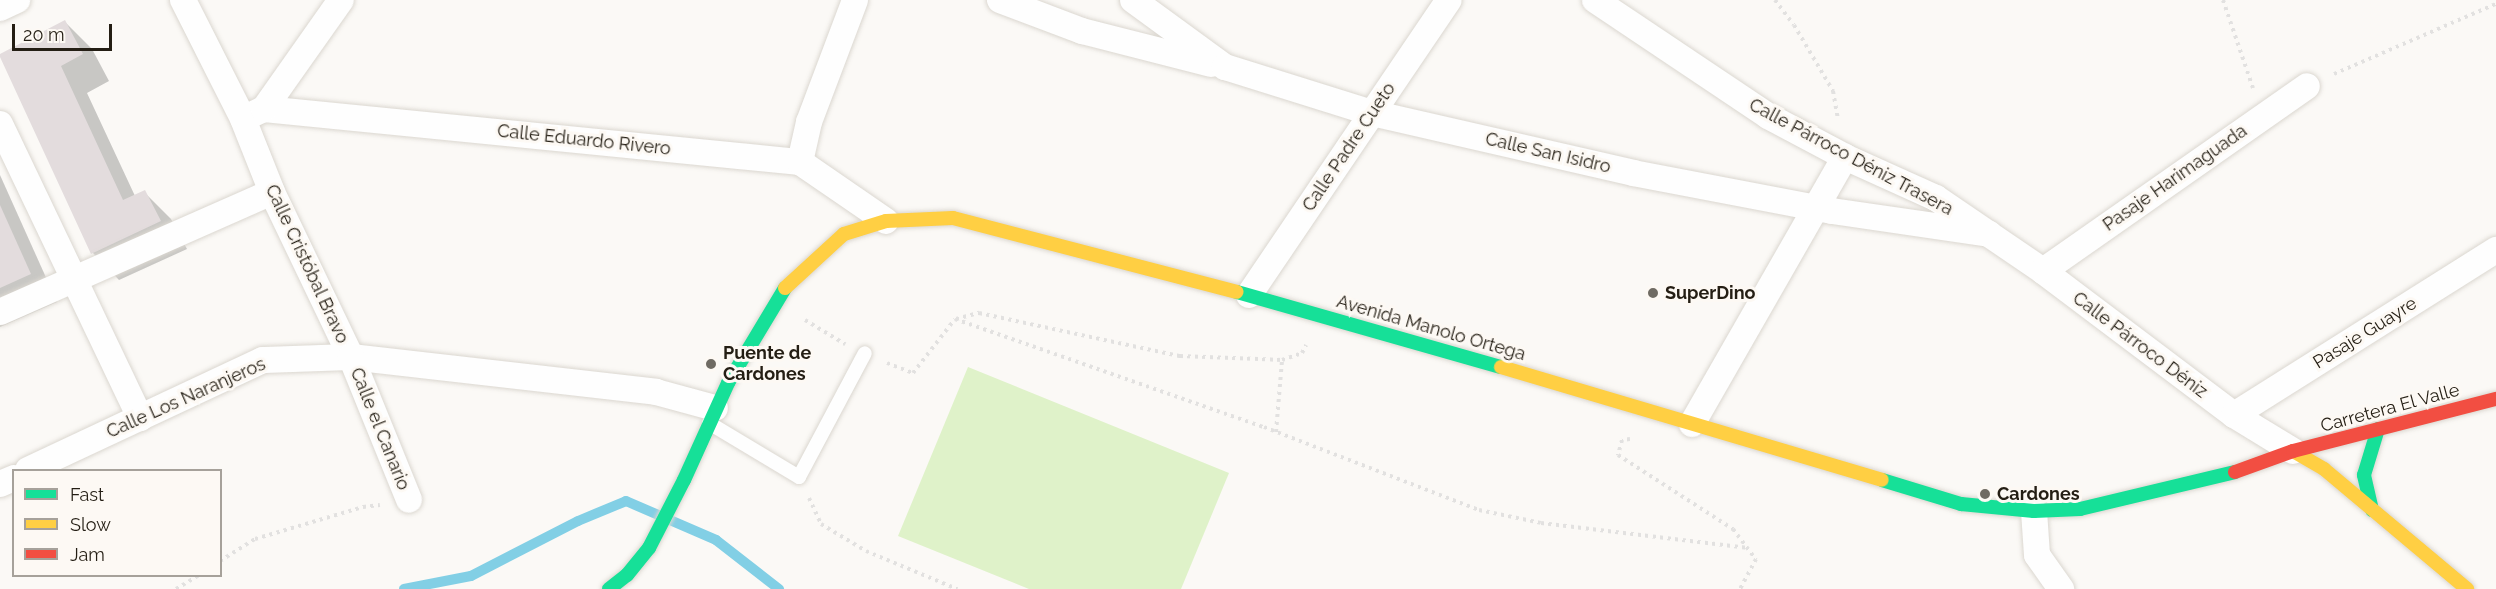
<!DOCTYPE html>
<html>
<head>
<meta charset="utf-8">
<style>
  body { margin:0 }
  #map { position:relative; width:2496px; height:589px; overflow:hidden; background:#fbf9f6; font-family:Raleway,sans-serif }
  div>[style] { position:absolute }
  .green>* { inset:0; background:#dff2c9 }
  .shadow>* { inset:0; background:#0003 }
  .stream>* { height:10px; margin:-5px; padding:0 5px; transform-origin:5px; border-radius:5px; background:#82cfe5 }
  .building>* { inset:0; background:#e3dcdd }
  .path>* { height:4px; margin-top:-2px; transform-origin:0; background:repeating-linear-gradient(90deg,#e2e1e0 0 3px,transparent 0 7.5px) }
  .roads { filter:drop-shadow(0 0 2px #dbd7d0) drop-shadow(0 0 2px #dbd7d0) }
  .lane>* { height:14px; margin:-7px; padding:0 7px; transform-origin:7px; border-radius:7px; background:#fefefe }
  .street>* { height:26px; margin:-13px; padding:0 13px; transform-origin:13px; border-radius:13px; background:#fefefe }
  .fast>* { height:14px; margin:-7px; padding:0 7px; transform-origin:7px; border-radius:7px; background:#16e098 }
  .slow>* { height:14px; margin:-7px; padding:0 7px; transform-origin:7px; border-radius:7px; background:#ffcf43 }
  .jam>* { height:14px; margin:-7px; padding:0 7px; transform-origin:7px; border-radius:7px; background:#f24e42 }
  .dots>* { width:16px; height:16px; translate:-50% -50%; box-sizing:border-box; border:3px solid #fdf9f4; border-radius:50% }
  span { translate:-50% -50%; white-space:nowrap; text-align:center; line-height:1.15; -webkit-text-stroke:6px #fdf9f4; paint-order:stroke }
  .street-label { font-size:18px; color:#241e14 }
  .poi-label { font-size:18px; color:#241e14; font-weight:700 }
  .left { translate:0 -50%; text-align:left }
  .legend { position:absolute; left:12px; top:469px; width:210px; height:108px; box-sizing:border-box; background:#fdf9f4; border:2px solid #a6a19a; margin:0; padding:8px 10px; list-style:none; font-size:18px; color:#241e14 }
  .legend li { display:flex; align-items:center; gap:12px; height:30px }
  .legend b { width:30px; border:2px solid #a6a19a }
  .scale { position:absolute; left:12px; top:24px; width:100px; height:27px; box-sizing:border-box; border:3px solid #241e14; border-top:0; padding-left:8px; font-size:18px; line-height:21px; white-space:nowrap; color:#241e14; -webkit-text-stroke:4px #fdf9f4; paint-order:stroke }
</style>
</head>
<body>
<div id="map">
  <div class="green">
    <i style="clip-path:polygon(968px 367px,1229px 473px,1181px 589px,1029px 589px,898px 536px)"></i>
  </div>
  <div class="shadow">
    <i style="clip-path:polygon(65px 22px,92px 49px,109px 81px,87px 93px,135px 196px,144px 192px,171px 219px,187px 249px,119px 280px,93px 253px,1px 55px)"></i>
    <i style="clip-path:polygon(0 175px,57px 302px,0 327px)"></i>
  </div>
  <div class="stream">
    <i style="left:404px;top:589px;width:68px;rotate:-11deg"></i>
    <i style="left:471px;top:576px;width:120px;rotate:-27.2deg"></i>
    <i style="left:578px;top:521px;width:52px;rotate:-22.6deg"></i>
    <i style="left:626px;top:501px;width:98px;rotate:23.4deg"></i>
    <i style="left:716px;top:540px;width:80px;rotate:37.9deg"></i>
  </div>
  <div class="building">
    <i style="clip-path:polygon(65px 20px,83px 54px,61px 66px,123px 200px,145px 190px,161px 221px,91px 254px,0 57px,0 54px)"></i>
    <i style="clip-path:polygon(0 205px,31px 274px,0 288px)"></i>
  </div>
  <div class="path">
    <i style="left:1775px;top:0;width:31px;rotate:53deg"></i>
    <i style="left:1794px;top:25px;width:77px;rotate:59.4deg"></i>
    <i style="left:1833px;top:91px;width:29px;rotate:80deg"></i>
    <i style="left:2223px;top:0;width:93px;rotate:71.2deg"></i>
    <i style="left:2334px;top:74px;width:176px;rotate:-23.4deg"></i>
    <i style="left:956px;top:319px;width:24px;rotate:-15deg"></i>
    <i style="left:979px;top:313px;width:206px;rotate:12.1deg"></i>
    <i style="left:1180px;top:356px;width:102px;rotate:2.2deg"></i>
    <i style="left:1282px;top:360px;width:21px;rotate:-19deg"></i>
    <i style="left:1302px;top:353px;width:9px;rotate:-63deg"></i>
    <i style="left:805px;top:320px;width:47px;rotate:31deg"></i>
    <i style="left:887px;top:363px;width:28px;rotate:21deg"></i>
    <i style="left:913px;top:373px;width:68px;rotate:-52.1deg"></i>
    <i style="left:955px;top:319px;width:327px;rotate:19.3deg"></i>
    <i style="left:1264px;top:427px;width:230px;rotate:21.1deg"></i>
    <i style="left:1479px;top:510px;width:63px;rotate:11.8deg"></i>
    <i style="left:1541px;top:523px;width:209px;rotate:6.9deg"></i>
    <i style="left:1276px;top:432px;width:72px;rotate:-85.2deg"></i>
    <i style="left:1630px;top:439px;width:8px;rotate:173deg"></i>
    <i style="left:1622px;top:440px;width:16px;rotate:105deg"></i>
    <i style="left:1618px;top:455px;width:137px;rotate:32.8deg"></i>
    <i style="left:1733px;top:529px;width:38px;rotate:53deg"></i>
    <i style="left:1756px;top:559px;width:34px;rotate:118deg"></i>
    <i style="left:809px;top:498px;width:29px;rotate:65deg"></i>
    <i style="left:821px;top:524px;width:52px;rotate:31deg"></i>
    <i style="left:866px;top:551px;width:99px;rotate:22.7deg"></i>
    <i style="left:220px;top:561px;width:41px;rotate:-32.2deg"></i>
    <i style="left:255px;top:539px;width:113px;rotate:-16.5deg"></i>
    <i style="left:363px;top:507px;width:17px;rotate:-7deg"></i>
    <i style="left:176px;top:589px;width:26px;rotate:-31deg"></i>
  </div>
  <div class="roads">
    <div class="lane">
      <i style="left:709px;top:423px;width:105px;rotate:31deg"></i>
      <i style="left:799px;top:477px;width:140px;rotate:-62deg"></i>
    </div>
    <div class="street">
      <i style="left:183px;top:0;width:133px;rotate:63.2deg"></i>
      <i style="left:243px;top:119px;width:79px;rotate:68.3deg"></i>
      <i style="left:272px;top:192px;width:183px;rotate:64.4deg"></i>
      <i style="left:351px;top:357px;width:307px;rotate:6.5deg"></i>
      <i style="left:656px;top:392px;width:61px;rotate:15.2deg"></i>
      <i style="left:1000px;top:0;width:88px;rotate:20.7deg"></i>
      <i style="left:1082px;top:31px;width:133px;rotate:14.3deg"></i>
      <i style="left:1133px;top:0;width:114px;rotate:36.1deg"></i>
      <i style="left:1225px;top:67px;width:154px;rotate:17.4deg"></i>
      <i style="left:1372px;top:113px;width:268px;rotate:12.9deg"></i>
      <i style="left:1633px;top:173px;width:203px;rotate:10.8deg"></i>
      <i style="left:1832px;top:211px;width:159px;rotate:8.3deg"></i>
      <i style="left:1595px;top:0;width:208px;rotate:33.8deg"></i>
      <i style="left:1768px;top:116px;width:87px;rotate:28deg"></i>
      <i style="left:1845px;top:157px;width:100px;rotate:24.3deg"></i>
      <i style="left:1936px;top:198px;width:130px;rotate:34.3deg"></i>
      <i style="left:2043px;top:271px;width:239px;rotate:37deg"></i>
      <i style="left:2234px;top:415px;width:69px;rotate:31.4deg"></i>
      <i style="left:0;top:8px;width:19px;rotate:-25deg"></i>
      <i style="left:264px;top:109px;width:539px;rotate:5.65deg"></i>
      <i style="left:800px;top:162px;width:104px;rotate:34.5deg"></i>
      <i style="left:251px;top:115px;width:14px;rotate:-25deg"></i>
      <i style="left:264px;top:109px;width:133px;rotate:-54.8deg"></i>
      <i style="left:0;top:124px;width:326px;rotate:64.5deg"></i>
      <i style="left:800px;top:162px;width:41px;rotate:-77.3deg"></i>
      <i style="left:809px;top:122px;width:130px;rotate:-69.3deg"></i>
      <i style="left:2043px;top:271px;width:322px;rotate:-35deg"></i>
      <i style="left:1249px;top:295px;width:356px;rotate:-55.9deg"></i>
      <i style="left:0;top:312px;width:297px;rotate:-23.8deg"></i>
      <i style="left:2234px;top:415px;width:310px;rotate:-32.2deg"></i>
      <i style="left:1692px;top:424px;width:308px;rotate:-60.2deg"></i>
      <i style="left:28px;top:470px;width:259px;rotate:-25.1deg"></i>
      <i style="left:263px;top:360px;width:88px;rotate:-2deg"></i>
      <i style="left:351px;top:357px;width:154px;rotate:67.9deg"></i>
      <i style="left:0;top:484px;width:15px;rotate:-23deg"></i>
      <i style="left:2034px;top:511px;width:44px;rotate:86.1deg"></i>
      <i style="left:2037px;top:555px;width:42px;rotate:54.8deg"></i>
    </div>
    <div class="fast">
      <i style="left:1237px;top:292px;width:274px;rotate:15.9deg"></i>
      <i style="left:1882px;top:480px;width:83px;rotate:16.9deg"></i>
      <i style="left:1961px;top:504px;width:73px;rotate:5.5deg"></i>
      <i style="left:2034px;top:511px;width:46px;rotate:-2.5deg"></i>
      <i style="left:2080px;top:509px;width:159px;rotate:-13.4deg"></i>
      <i style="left:2372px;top:510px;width:36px;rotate:-103deg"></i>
      <i style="left:2364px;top:475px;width:48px;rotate:-73.1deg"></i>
      <i style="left:609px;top:589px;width:23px;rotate:-38deg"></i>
      <i style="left:627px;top:575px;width:35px;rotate:-51deg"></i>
      <i style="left:649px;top:548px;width:76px;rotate:-62.8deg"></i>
      <i style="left:684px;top:480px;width:107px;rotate:-65.6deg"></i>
      <i style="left:728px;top:383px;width:111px;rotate:-59deg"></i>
    </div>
    <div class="slow">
      <i style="left:785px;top:288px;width:80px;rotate:-42.5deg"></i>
      <i style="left:844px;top:234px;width:44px;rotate:-17.2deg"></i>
      <i style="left:886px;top:221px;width:67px;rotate:-2.6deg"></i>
      <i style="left:953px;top:218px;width:293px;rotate:14.6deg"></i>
      <i style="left:1501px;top:367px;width:397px;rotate:16.5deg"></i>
      <i style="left:2293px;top:451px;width:36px;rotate:30deg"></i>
      <i style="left:2324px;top:469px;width:187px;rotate:40deg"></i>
    </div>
    <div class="jam">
      <i style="left:2235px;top:472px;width:62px;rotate:-19.9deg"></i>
      <i style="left:2293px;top:451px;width:210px;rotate:-14.4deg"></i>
    </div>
  </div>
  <div class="dots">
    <i style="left:1653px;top:293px;background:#6f6b63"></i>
    <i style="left:711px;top:364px;background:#6f6b63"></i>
    <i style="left:1985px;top:494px;background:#6f6b63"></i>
  </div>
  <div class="street-label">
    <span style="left:584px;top:140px;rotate:6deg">Calle Eduardo Rivero</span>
    <span style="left:1349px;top:147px;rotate:-56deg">Calle Padre Cueto</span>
    <span style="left:1548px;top:153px;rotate:13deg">Calle San Isidro</span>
    <span style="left:1851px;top:157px;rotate:28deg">Calle Párroco Déniz Trasera</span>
    <span style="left:2175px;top:178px;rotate:-35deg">Pasaje Harimaguada</span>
    <span style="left:307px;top:264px;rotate:65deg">Calle Cristóbal Bravo</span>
    <span style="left:1431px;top:328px;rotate:16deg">Avenida Manolo Ortega</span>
    <span style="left:2365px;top:333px;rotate:-32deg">Pasaje Guayre</span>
    <span style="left:2140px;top:345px;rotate:37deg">Calle Párroco Déniz</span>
    <span style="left:186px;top:398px;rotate:-24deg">Calle Los Naranjeros</span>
    <span style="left:2390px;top:408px;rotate:-15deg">Carretera El Valle</span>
    <span style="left:380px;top:429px;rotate:68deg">Calle el Canario</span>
  </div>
  <div class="poi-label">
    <span class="left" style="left:1665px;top:293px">SuperDino</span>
    <span class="left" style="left:723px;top:364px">Puente de<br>Cardones</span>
    <span class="left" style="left:1997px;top:494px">Cardones</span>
  </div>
  <ul class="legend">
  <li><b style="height:8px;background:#16e098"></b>Fast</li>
  <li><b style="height:8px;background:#ffcf43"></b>Slow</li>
  <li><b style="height:8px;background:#f24e42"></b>Jam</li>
  </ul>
  <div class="scale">20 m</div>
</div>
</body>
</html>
